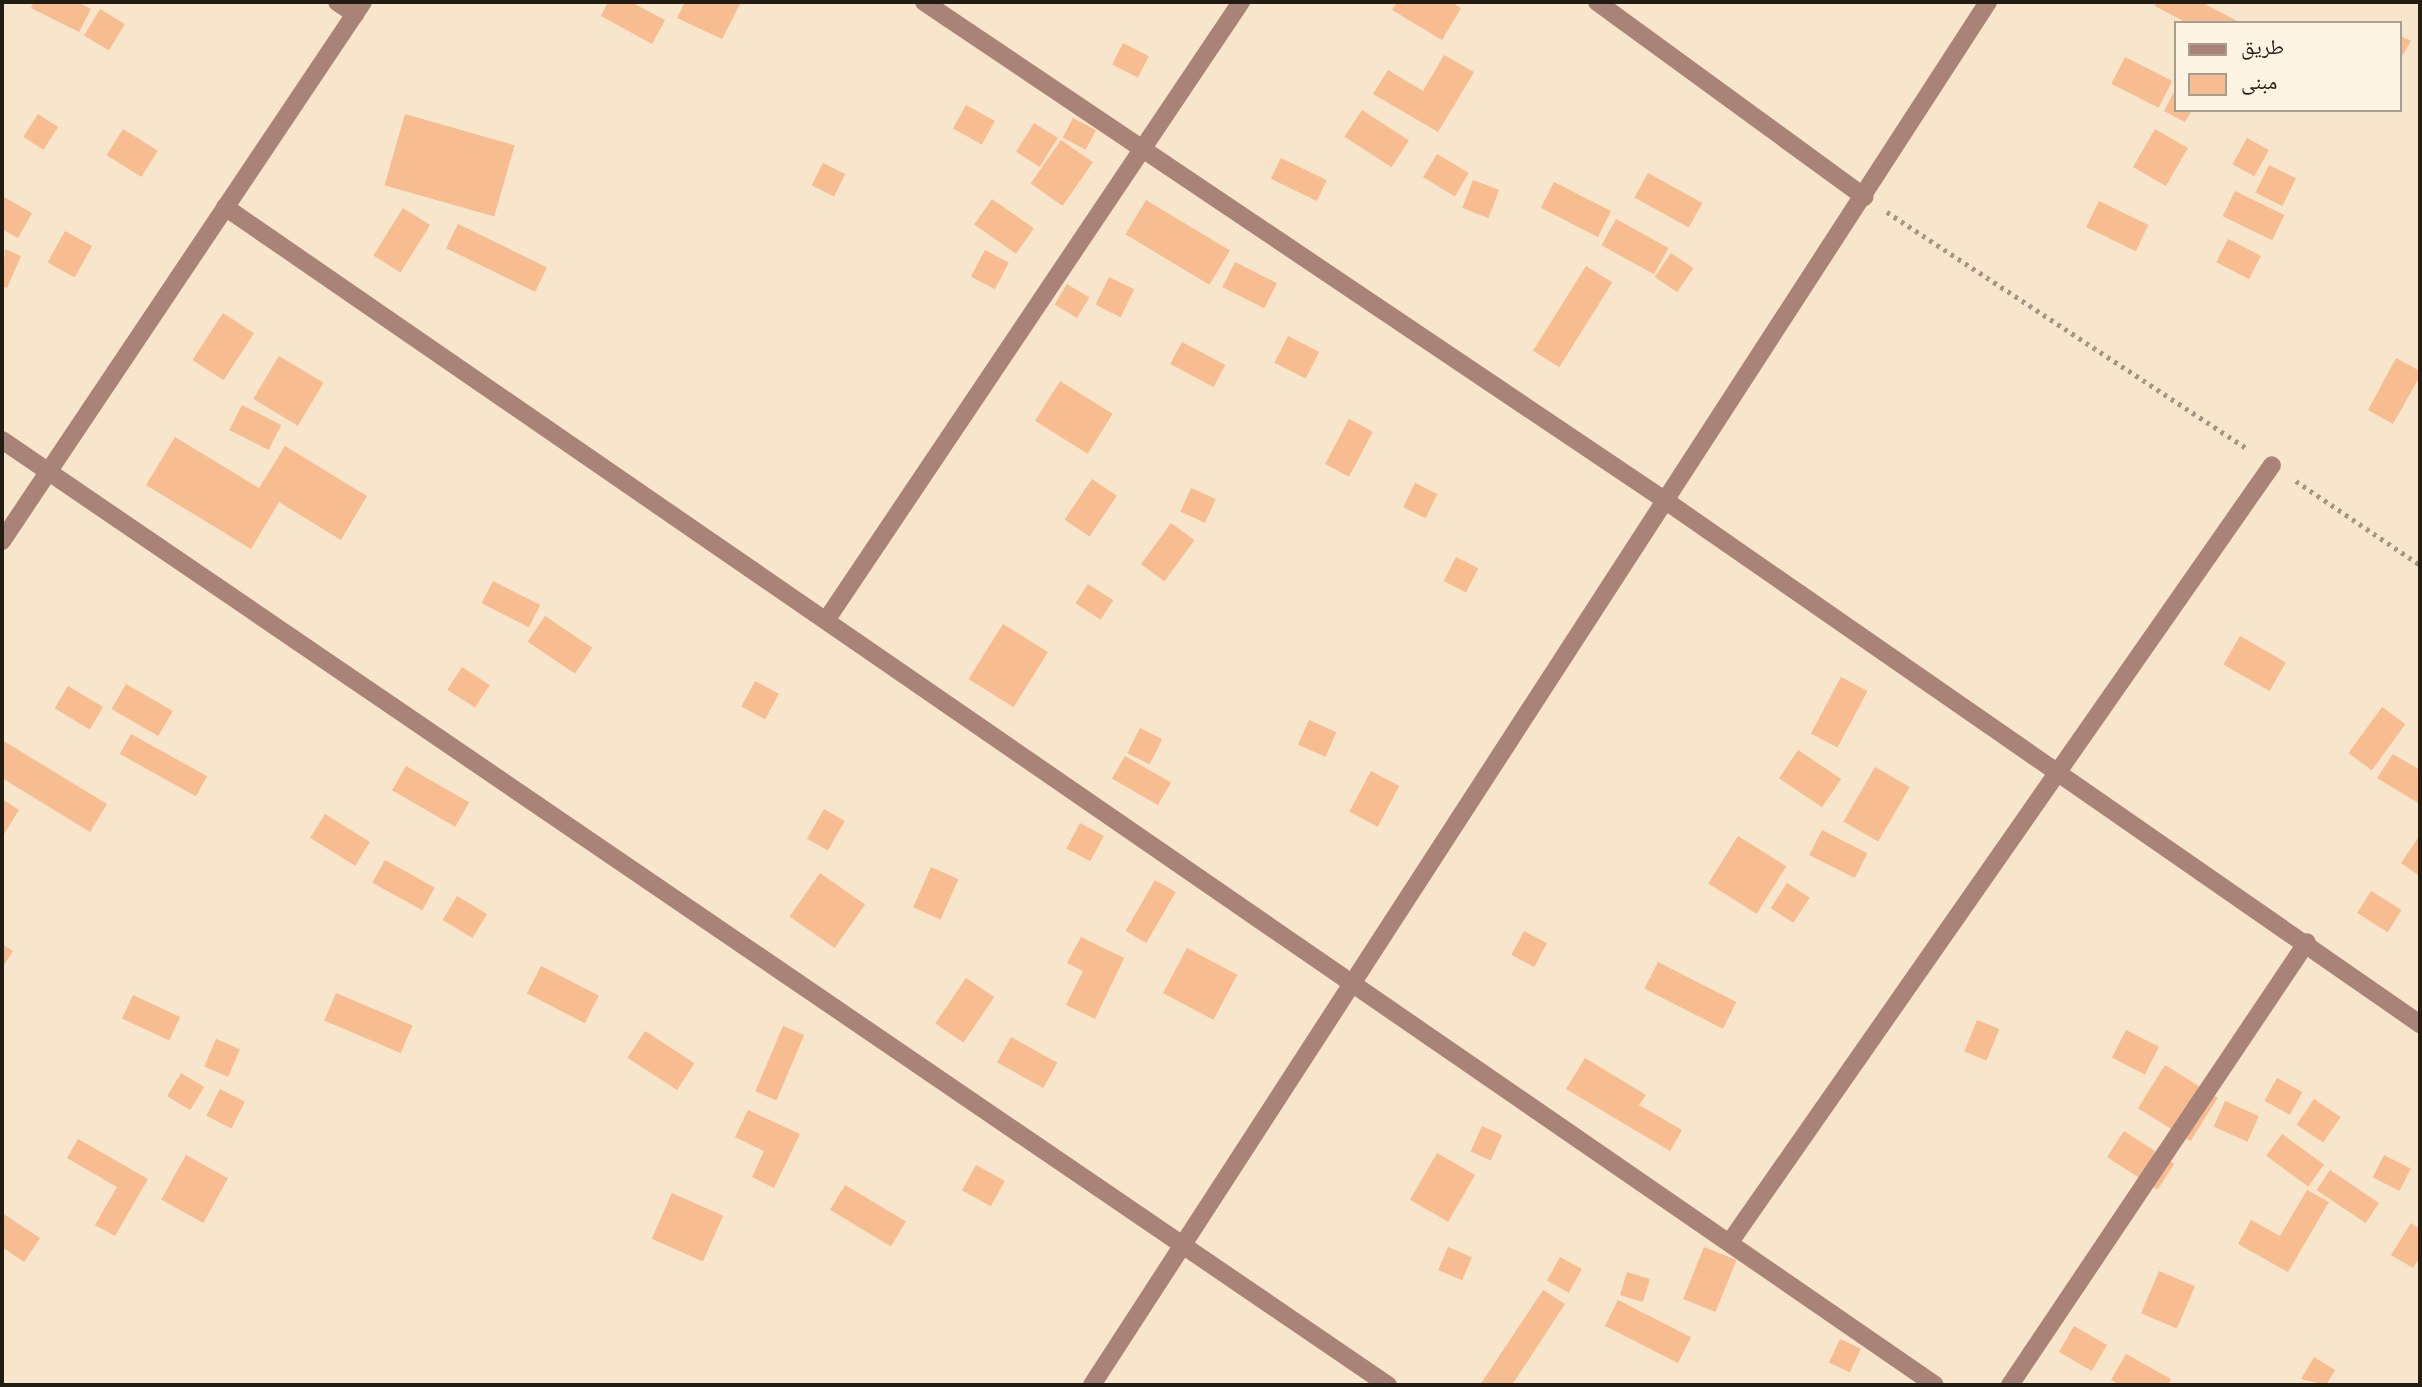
<!DOCTYPE html>
<html>
<head>
<meta charset="utf-8">
<style>
  body { margin:0 }
  #map { position:relative; width:2422px; height:1387px; overflow:hidden; background:#f7e6cc; font-family:Manrope,"Noto Naskh Arabic",sans-serif }
  div>[style] { position:absolute }
  .building>* { inset:0; background:#f7bc8f; transform-origin:0 0 }
  .path>* { height:4.5px; margin-top:-2.25px; transform-origin:0; background:repeating-linear-gradient(90deg,#a39683 0 3.5px,transparent 0 8.5px) }
  .street>* { height:18px; margin:-9px; padding:0 9px; transform-origin:9px; border-radius:9px; background:#a98378 }
  span { translate:-50% -50%; white-space:nowrap; text-align:center; line-height:1.15; -webkit-text-stroke:6px #fef4e4; paint-order:stroke }
  .frame { position:absolute; inset:0; border:4px solid #231c13; pointer-events:none }
  .legend { position:absolute; left:2174px; top:21px; width:228px; height:91px; box-sizing:border-box; background:#fef4e4; border:2px solid #a69e90; margin:0; padding:9px 12px; list-style:none; font-size:21px; color:#231c13 }
  .legend li { display:flex; align-items:center; gap:14px; height:35px }
  .legend b { width:35px; border:2px solid #a69e90 }
</style>
</head>
<body>
<div id="map">
  <div class="building">
    <i style="clip-path:polygon(34px 2px,77px 2px,91px 9px,79px 32px,31px 8px)"></i>
    <i style="clip-path:polygon(608px 2px,631px 2px,665px 20px,652px 44px,601px 16px)"></i>
    <i style="clip-path:polygon(685px 2px,741px 2px,722px 39px,677px 18px)"></i>
    <i style="clip-path:polygon(1397px 2px,1451px 2px,1461px 8px,1442px 40px,1392px 10px)"></i>
    <i style="clip-path:polygon(2157px 2px,2201px 2px,2241px 23px,2187px 23px,2155px 6px)"></i>
    <i style="left:100px;top:9px;width:29px;height:31px;rotate:31deg"></i>
    <i style="clip-path:polygon(2399px 35px,2411px 41px,2399px 61px)"></i>
    <i style="left:1123px;top:43px;width:29px;height:24px;rotate:27deg"></i>
    <i style="clip-path:polygon(1444px 55px,1474px 72px,1438px 132px,1373px 94px,1388px 70px,1423px 91px)"></i>
    <i style="left:2125px;top:57px;width:53px;height:30px;rotate:27deg"></i>
    <i style="clip-path:polygon(2175px 90px,2175px 110px,2192px 110px,2185px 122px,2164px 111px)"></i>
    <i style="left:966px;top:105px;width:33px;height:27px;rotate:29deg"></i>
    <i style="left:1362px;top:110px;width:56px;height:32px;rotate:33deg"></i>
    <i style="left:38px;top:114px;width:24px;height:27px;rotate:33deg"></i>
    <i style="left:405px;top:114px;width:114px;height:74px;rotate:16deg"></i>
    <i style="left:1073px;top:118px;width:26px;height:22px;rotate:28deg"></i>
    <i style="left:1034px;top:123px;width:28px;height:34px;rotate:32deg"></i>
    <i style="left:123px;top:129px;width:41px;height:31px;rotate:32deg"></i>
    <i style="left:2155px;top:129px;width:38px;height:44px;rotate:30deg"></i>
    <i style="left:2247px;top:138px;width:25px;height:30px;rotate:29deg"></i>
    <i style="left:1061px;top:140px;width:39px;height:53px;rotate:35deg"></i>
    <i style="left:1437px;top:154px;width:37px;height:27px;rotate:31deg"></i>
    <i style="left:1281px;top:158px;width:51px;height:23px;rotate:26deg"></i>
    <i style="left:823px;top:163px;width:25px;height:25px;rotate:27deg"></i>
    <i style="left:2269px;top:165px;width:30px;height:31px;rotate:26deg"></i>
    <i style="left:1648px;top:173px;width:62px;height:28px;rotate:29deg"></i>
    <i style="left:1473px;top:180px;width:28px;height:30px;rotate:21deg"></i>
    <i style="left:1554px;top:182px;width:64px;height:29px;rotate:27deg"></i>
    <i style="left:2235px;top:191px;width:55px;height:28px;rotate:26deg"></i>
    <i style="clip-path:polygon(2px 196px,32px 213px,18px 238px,2px 229px)"></i>
    <i style="left:992px;top:199px;width:51px;height:31px;rotate:35deg"></i>
    <i style="left:1146px;top:200px;width:98px;height:40px;rotate:31deg"></i>
    <i style="left:2099px;top:201px;width:55px;height:29px;rotate:26deg"></i>
    <i style="left:403px;top:208px;width:32px;height:56px;rotate:32deg"></i>
    <i style="left:1616px;top:219px;width:60px;height:30px;rotate:29deg"></i>
    <i style="left:458px;top:224px;width:99px;height:27px;rotate:26deg"></i>
    <i style="left:65px;top:231px;width:31px;height:36px;rotate:29deg"></i>
    <i style="left:2228px;top:239px;width:37px;height:26px;rotate:27deg"></i>
    <i style="clip-path:polygon(5px 249px,21px 256px,7px 288px,2px 286px)"></i>
    <i style="left:985px;top:250px;width:27px;height:30px;rotate:28deg"></i>
    <i style="left:1671px;top:253px;width:27px;height:29px;rotate:34deg"></i>
    <i style="left:1235px;top:262px;width:47px;height:28px;rotate:27deg"></i>
    <i style="left:1586px;top:266px;width:31px;height:100px;rotate:32deg"></i>
    <i style="left:1109px;top:277px;width:28px;height:31px;rotate:26deg"></i>
    <i style="left:1067px;top:284px;width:26px;height:24px;rotate:31deg"></i>
    <i style="left:223px;top:313px;width:37px;height:56px;rotate:33deg"></i>
    <i style="left:1288px;top:336px;width:35px;height:30px;rotate:27deg"></i>
    <i style="left:1182px;top:342px;width:49px;height:25px;rotate:28deg"></i>
    <i style="left:279px;top:356px;width:52px;height:50px;rotate:31deg"></i>
    <i style="clip-path:polygon(2396px 358px,2420px 371px,2420px 376px,2393px 424px,2368px 410px)"></i>
    <i style="left:1060px;top:381px;width:62px;height:47px;rotate:32deg"></i>
    <i style="left:242px;top:405px;width:44px;height:28px;rotate:27deg"></i>
    <i style="left:1349px;top:419px;width:27px;height:51px;rotate:28deg"></i>
    <i style="clip-path:polygon(175px 437px,259px 488px,285px 446px,367px 496px,341px 540px,279px 502px,251px 549px,146px 485px)"></i>
    <i style="left:1092px;top:479px;width:30px;height:49px;rotate:34deg"></i>
    <i style="left:1415px;top:483px;width:25px;height:27px;rotate:26deg"></i>
    <i style="left:1191px;top:488px;width:27px;height:26px;rotate:24deg"></i>
    <i style="left:1171px;top:523px;width:29px;height:51px;rotate:36deg"></i>
    <i style="left:1456px;top:557px;width:25px;height:27px;rotate:27deg"></i>
    <i style="left:493px;top:581px;width:53px;height:25px;rotate:27deg"></i>
    <i style="left:1088px;top:584px;width:30px;height:23px;rotate:33deg"></i>
    <i style="left:545px;top:616px;width:57px;height:31px;rotate:34deg"></i>
    <i style="left:1003px;top:624px;width:53px;height:65px;rotate:32deg"></i>
    <i style="left:2240px;top:636px;width:53px;height:33px;rotate:30deg"></i>
    <i style="left:462px;top:667px;width:33px;height:27px;rotate:33deg"></i>
    <i style="left:1841px;top:677px;width:30px;height:64px;rotate:28deg"></i>
    <i style="left:755px;top:681px;width:27px;height:29px;rotate:28deg"></i>
    <i style="left:126px;top:684px;width:54px;height:29px;rotate:30deg"></i>
    <i style="left:68px;top:686px;width:41px;height:26px;rotate:31deg"></i>
    <i style="left:2382px;top:707px;width:29px;height:57px;rotate:36deg"></i>
    <i style="left:1309px;top:720px;width:30px;height:27px;rotate:24deg"></i>
    <i style="left:1140px;top:728px;width:25px;height:28px;rotate:27deg"></i>
    <i style="left:131px;top:734px;width:87px;height:23px;rotate:29deg"></i>
    <i style="clip-path:polygon(2px 740px,107px 804px,90px 832px,2px 778px)"></i>
    <i style="left:1798px;top:750px;width:52px;height:34px;rotate:34deg"></i>
    <i style="clip-path:polygon(2393px 754px,2420px 770px,2420px 804px,2377px 778px)"></i>
    <i style="left:1125px;top:756px;width:53px;height:26px;rotate:30deg"></i>
    <i style="left:406px;top:766px;width:73px;height:28px;rotate:30deg"></i>
    <i style="left:1875px;top:767px;width:40px;height:63px;rotate:30deg"></i>
    <i style="left:1371px;top:771px;width:32px;height:46px;rotate:28deg"></i>
    <i style="clip-path:polygon(2px 799px,19px 810px,2px 837px)"></i>
    <i style="left:824px;top:809px;width:24px;height:34px;rotate:30deg"></i>
    <i style="left:325px;top:814px;width:53px;height:28px;rotate:32deg"></i>
    <i style="left:1080px;top:823px;width:27px;height:29px;rotate:28deg"></i>
    <i style="left:1822px;top:830px;width:51px;height:28px;rotate:27deg"></i>
    <i style="clip-path:polygon(2420px 835px,2420px 876px,2401px 863px)"></i>
    <i style="left:1738px;top:836px;width:57px;height:56px;rotate:32deg"></i>
    <i style="left:385px;top:860px;width:57px;height:26px;rotate:29deg"></i>
    <i style="left:931px;top:867px;width:30px;height:44px;rotate:24deg"></i>
    <i style="left:820px;top:873px;width:55px;height:53px;rotate:35deg"></i>
    <i style="left:1155px;top:880px;width:24px;height:59px;rotate:30deg"></i>
    <i style="left:1787px;top:883px;width:27px;height:30px;rotate:33deg"></i>
    <i style="left:2371px;top:891px;width:36px;height:26px;rotate:32deg"></i>
    <i style="left:457px;top:896px;width:35px;height:28px;rotate:31deg"></i>
    <i style="left:1524px;top:931px;width:26px;height:27px;rotate:28deg"></i>
    <i style="clip-path:polygon(1081px 937px,1124px 958px,1095px 1019px,1066px 1005px,1083px 971px,1067px 963px)"></i>
    <i style="clip-path:polygon(2px 944px,13px 951px,2px 968px)"></i>
    <i style="left:1187px;top:948px;width:57px;height:51px;rotate:28deg"></i>
    <i style="left:1658px;top:962px;width:88px;height:30px;rotate:27deg"></i>
    <i style="left:541px;top:966px;width:65px;height:31px;rotate:27deg"></i>
    <i style="left:966px;top:978px;width:34px;height:55px;rotate:34deg"></i>
    <i style="left:336px;top:993px;width:83px;height:30px;rotate:23deg"></i>
    <i style="left:133px;top:995px;width:52px;height:26px;rotate:25deg"></i>
    <i style="left:1977px;top:1020px;width:24px;height:34px;rotate:22deg"></i>
    <i style="left:783px;top:1026px;width:23px;height:71px;rotate:23deg"></i>
    <i style="left:2126px;top:1030px;width:37px;height:31px;rotate:27deg"></i>
    <i style="left:645px;top:1031px;width:59px;height:32px;rotate:33deg"></i>
    <i style="left:1011px;top:1037px;width:53px;height:29px;rotate:29deg"></i>
    <i style="left:216px;top:1039px;width:26px;height:30px;rotate:23deg"></i>
    <i style="clip-path:polygon(1585px 1058px,1646px 1095px,1639px 1105px,1682px 1130px,1670px 1151px,1566px 1089px)"></i>
    <i style="left:2165px;top:1065px;width:62px;height:51px;rotate:32deg"></i>
    <i style="left:181px;top:1073px;width:27px;height:27px;rotate:31deg"></i>
    <i style="left:2277px;top:1078px;width:29px;height:26px;rotate:29deg"></i>
    <i style="left:220px;top:1089px;width:28px;height:30px;rotate:27deg"></i>
    <i style="left:2314px;top:1099px;width:32px;height:31px;rotate:34deg"></i>
    <i style="left:2225px;top:1101px;width:37px;height:28px;rotate:24deg"></i>
    <i style="clip-path:polygon(748px 1110px,800px 1134px,774px 1188px,752px 1177px,764px 1151px,735px 1137px)"></i>
    <i style="left:1482px;top:1126px;width:22px;height:28px;rotate:24deg"></i>
    <i style="left:2124px;top:1131px;width:60px;height:31px;rotate:33deg"></i>
    <i style="left:2282px;top:1134px;width:52px;height:27px;rotate:36deg"></i>
    <i style="clip-path:polygon(78px 1139px,148px 1179px,115px 1236px,95px 1225px,117px 1187px,67px 1158px)"></i>
    <i style="left:1437px;top:1153px;width:44px;height:54px;rotate:30deg"></i>
    <i style="left:186px;top:1155px;width:48px;height:51px;rotate:29deg"></i>
    <i style="left:2384px;top:1155px;width:30px;height:25px;rotate:27deg"></i>
    <i style="left:976px;top:1165px;width:33px;height:29px;rotate:29deg"></i>
    <i style="left:2330px;top:1170px;width:59px;height:24px;rotate:34deg"></i>
    <i style="left:845px;top:1185px;width:71px;height:29px;rotate:31deg"></i>
    <i style="clip-path:polygon(2307px 1190px,2329px 1202px,2288px 1272px,2238px 1244px,2251px 1220px,2280px 1236px)"></i>
    <i style="left:672px;top:1193px;width:56px;height:50px;rotate:24deg"></i>
    <i style="clip-path:polygon(2px 1213px,40px 1238px,24px 1262px,2px 1247px)"></i>
    <i style="clip-path:polygon(2411px 1223px,2420px 1229px,2420px 1257px,2413px 1268px,2391px 1255px)"></i>
    <i style="left:1448px;top:1247px;width:26px;height:25px;rotate:23deg"></i>
    <i style="left:1704px;top:1247px;width:35px;height:56px;rotate:22deg"></i>
    <i style="left:1560px;top:1257px;width:25px;height:27px;rotate:29deg"></i>
    <i style="left:2159px;top:1271px;width:39px;height:46px;rotate:23deg"></i>
    <i style="left:1627px;top:1272px;width:24px;height:24px;rotate:17deg"></i>
    <i style="clip-path:polygon(1543px 1290px,1565px 1304px,1512px 1385px,1480px 1385px)"></i>
    <i style="left:1618px;top:1300px;width:82px;height:29px;rotate:27deg"></i>
    <i style="left:2074px;top:1326px;width:38px;height:30px;rotate:30deg"></i>
    <i style="left:1840px;top:1339px;width:23px;height:26px;rotate:25deg"></i>
    <i style="clip-path:polygon(2126px 1354px,2171px 1379px,2168px 1385px,2121px 1385px,2111px 1380px)"></i>
    <i style="clip-path:polygon(2314px 1357px,2335px 1370px,2326px 1385px,2301px 1379px)"></i>
  </div>
  <div class="path">
    <i style="left:1887px;top:212px;width:432px;rotate:33.3deg"></i>
    <i style="left:2296px;top:481px;width:150px;rotate:34.1deg"></i>
  </div>
  <div class="street">
    <i style="left:337px;top:2px;width:22px;rotate:34deg"></i>
    <i style="left:924px;top:2px;width:894px;rotate:33.92deg"></i>
    <i style="left:1666px;top:501px;width:918px;rotate:34.75deg"></i>
    <i style="left:1597px;top:2px;width:331px;rotate:36.1deg"></i>
    <i style="left:225px;top:207px;width:2076px;rotate:34.56deg"></i>
    <i style="left:2px;top:440px;width:1678px;rotate:34.29deg"></i>
    <i style="left:2px;top:541px;width:649px;rotate:-56.19deg"></i>
    <i style="left:827px;top:619px;width:743px;rotate:-56.14deg"></i>
    <i style="left:1730px;top:1242px;width:947px;rotate:-55.1deg"></i>
    <i style="left:1092px;top:1385px;width:1648px;rotate:-57.06deg"></i>
    <i style="left:2010px;top:1385px;width:533px;rotate:-56.16deg"></i>
  </div>
  <div class="frame"></div>
  <ul class="legend">
  <li><b style="height:9px;background:#a98378"></b>طريق</li>
  <li><b style="height:19px;background:#f7bc8f"></b>مبنى</li>
  </ul>
</div>
</body>
</html>
